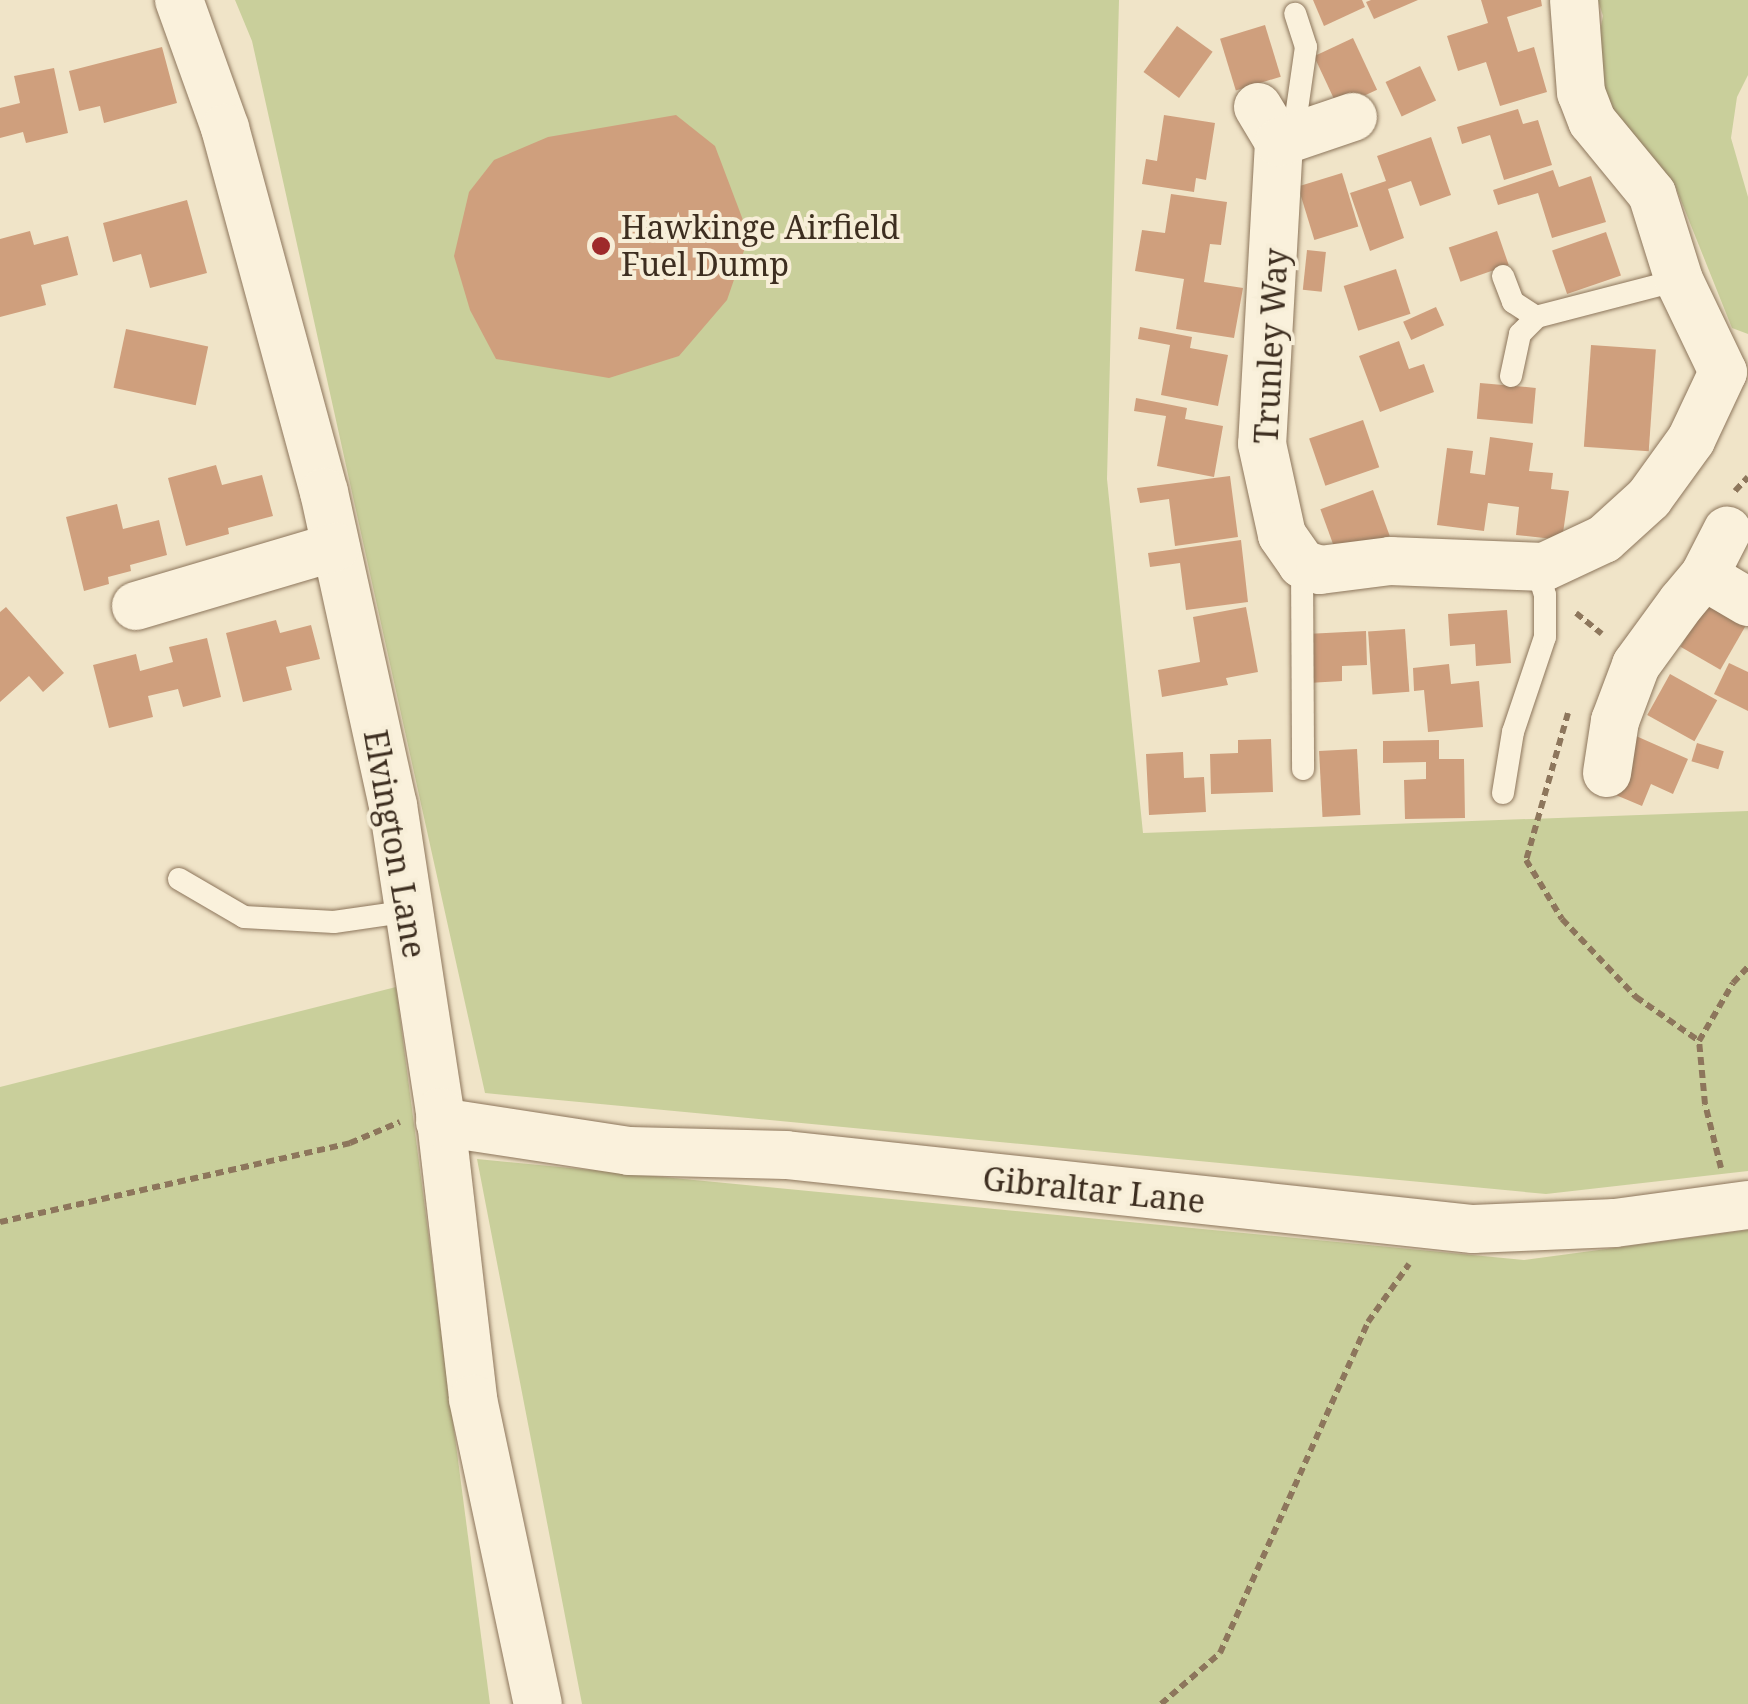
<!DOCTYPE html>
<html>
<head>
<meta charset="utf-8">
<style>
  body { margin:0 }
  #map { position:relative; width:1748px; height:1704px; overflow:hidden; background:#f0e4c8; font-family:"Noto Serif",serif }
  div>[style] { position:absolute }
  .green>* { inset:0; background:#c9cf9b }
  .building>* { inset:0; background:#cf9f7d; transform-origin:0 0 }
  .path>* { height:6px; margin-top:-3px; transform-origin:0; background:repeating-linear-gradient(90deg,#8d765c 0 8px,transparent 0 13px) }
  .roads { filter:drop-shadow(0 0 2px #8d765c) drop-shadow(0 0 2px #8d765c) }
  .lane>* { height:22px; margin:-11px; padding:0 11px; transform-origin:11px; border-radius:11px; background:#faf1dc }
  .street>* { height:48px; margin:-24px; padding:0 24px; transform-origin:24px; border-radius:24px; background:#faf1dc }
  .dots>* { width:28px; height:28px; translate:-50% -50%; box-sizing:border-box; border:5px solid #f7eed8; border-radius:50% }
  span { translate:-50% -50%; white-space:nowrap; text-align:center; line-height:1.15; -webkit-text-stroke:8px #f7eed8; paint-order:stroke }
  .poi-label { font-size:32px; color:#3d2e20 }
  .left { translate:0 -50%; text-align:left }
  .street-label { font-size:32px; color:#3d2e20 }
</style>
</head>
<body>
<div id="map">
  <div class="green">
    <i style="clip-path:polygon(235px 0,1119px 0,1107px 479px,1143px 833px,1748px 811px,1748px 1171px,1546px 1194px,485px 1093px,252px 41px)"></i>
    <i style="clip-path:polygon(1598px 0,1748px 0,1748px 75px,1737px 97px,1731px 138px,1748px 197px,1748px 334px,1732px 328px,1674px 183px,1618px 117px,1599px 83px,1597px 46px,1603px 16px)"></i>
    <i style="clip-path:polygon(396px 987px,490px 1704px,0 1704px,0 1087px)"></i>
    <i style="clip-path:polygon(477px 1159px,1524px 1260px,1748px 1230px,1748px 1704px,582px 1704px)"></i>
  </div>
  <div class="building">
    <i style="clip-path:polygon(1313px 0,1362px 0,1365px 7px,1324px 26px)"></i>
    <i style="clip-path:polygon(1371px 0,1418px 0,1374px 19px,1366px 2px)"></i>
    <i style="clip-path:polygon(1481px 0,1541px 0,1542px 6px,1507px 17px,1518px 52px,1534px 47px,1547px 92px,1500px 106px,1486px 62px,1458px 71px,1447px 36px,1488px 23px)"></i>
    <i style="left:1265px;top:25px;width:54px;height:47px;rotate:73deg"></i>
    <i style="left:1177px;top:26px;width:44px;height:57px;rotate:36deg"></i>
    <i style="left:1353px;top:38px;width:57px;height:43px;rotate:65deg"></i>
    <i style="clip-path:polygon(162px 47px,177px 103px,104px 123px,100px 106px,79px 111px,69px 71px)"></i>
    <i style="left:1420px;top:66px;width:38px;height:38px;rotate:65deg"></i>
    <i style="clip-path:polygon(54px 68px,68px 133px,26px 143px,23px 132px,0 138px,0 108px,20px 103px,14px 76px)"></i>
    <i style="clip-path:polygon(1518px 109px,1523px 124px,1538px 120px,1552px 165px,1504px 180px,1490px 135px,1462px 144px,1457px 127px)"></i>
    <i style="clip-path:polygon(676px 115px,715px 146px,749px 236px,727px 300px,679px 356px,609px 378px,496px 359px,470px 310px,454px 256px,469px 192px,494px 160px,548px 137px)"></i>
    <i style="clip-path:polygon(1164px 115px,1215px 123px,1206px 180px,1196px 178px,1194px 192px,1142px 184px,1146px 159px,1157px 161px)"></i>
    <i style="clip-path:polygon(1431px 137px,1451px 195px,1420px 206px,1411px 181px,1388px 189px,1404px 238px,1370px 251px,1350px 193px,1386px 181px,1377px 156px)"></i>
    <i style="clip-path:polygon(1553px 170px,1559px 187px,1591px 176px,1606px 222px,1552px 238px,1538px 193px,1498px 205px,1493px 190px)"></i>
    <i style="left:1342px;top:173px;width:56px;height:46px;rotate:73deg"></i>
    <i style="clip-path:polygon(1171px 194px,1227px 202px,1221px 245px,1210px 244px,1204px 282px,1243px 288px,1234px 338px,1176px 329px,1184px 279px,1135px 271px,1142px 230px,1165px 233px)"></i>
    <i style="clip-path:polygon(187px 200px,207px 273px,150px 288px,141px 254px,113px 262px,103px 223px)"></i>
    <i style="clip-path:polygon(30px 231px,34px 245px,68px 236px,78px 275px,41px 285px,46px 305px,0 317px,0 239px)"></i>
    <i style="left:1497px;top:231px;width:36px;height:51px;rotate:71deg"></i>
    <i style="left:1606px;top:232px;width:46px;height:57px;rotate:71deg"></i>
    <i style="left:1307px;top:250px;width:19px;height:40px;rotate:6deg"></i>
    <i style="left:1396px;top:269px;width:47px;height:55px;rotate:72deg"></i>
    <i style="left:1436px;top:307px;width:20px;height:36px;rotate:66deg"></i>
    <i style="clip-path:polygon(1140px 327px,1192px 337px,1190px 348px,1228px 355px,1218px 406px,1161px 395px,1170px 345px,1138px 339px)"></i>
    <i style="left:126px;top:329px;width:84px;height:60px;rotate:12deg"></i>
    <i style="clip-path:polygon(1399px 341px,1409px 369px,1424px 364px,1434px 392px,1380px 412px,1359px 356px)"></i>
    <i style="left:1591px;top:345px;width:65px;height:102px;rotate:4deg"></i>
    <i style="left:1480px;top:383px;width:56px;height:36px;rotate:5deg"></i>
    <i style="clip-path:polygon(1136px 398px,1187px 408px,1185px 419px,1223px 426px,1214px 477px,1157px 466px,1166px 416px,1134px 411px)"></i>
    <i style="left:1363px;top:420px;width:50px;height:57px;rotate:71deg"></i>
    <i style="clip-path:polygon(1490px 437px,1533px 443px,1529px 471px,1553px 473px,1551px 489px,1569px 491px,1562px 540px,1516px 535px,1519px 507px,1488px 503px,1484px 531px,1437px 525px,1447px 448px,1473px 451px,1470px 473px,1485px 475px)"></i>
    <i style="clip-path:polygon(216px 465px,222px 485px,262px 475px,273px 516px,228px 528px,229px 534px,186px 546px,168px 478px)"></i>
    <i style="clip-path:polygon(1230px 476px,1238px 537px,1175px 546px,1169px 499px,1140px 503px,1137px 488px)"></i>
    <i style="left:1373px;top:490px;width:49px;height:56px;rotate:70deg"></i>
    <i style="clip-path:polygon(117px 504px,123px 529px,159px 520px,167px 555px,130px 565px,131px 571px,108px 577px,109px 584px,84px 591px,66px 517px)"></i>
    <i style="clip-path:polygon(1241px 540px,1248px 602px,1186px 610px,1180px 563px,1150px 567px,1148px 553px)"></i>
    <i style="left:1708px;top:599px;width:46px;height:55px;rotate:30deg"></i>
    <i style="clip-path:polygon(6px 607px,64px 673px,43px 692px,29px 676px,0 702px,0 612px)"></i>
    <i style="clip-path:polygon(1246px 607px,1258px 672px,1226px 678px,1228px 685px,1162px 697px,1158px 670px,1200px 662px,1193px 617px)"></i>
    <i style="clip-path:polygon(1507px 610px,1511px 663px,1476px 666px,1475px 644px,1450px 646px,1448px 614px)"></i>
    <i style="clip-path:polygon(276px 620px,280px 633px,311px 625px,320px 659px,286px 667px,292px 690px,243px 702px,226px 633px)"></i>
    <i style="left:1405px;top:629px;width:63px;height:37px;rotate:86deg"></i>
    <i style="clip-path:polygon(1366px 631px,1367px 665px,1342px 666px,1342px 681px,1308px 683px,1306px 634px)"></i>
    <i style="clip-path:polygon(207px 638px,221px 697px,183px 707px,178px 689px,148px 696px,153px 717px,109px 728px,93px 665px,136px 654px,140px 671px,173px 662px,169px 647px)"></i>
    <i style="clip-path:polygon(1729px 663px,1748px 672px,1748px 711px,1714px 694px)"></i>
    <i style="clip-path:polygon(1449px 664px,1451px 684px,1479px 681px,1483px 727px,1428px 732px,1424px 690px,1414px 691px,1413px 668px)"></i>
    <i style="left:1670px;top:674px;width:54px;height:47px;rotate:29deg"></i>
    <i style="clip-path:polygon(1636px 736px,1688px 759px,1673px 794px,1651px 784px,1642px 806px,1611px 793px)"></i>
    <i style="clip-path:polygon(1271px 739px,1273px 792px,1211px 794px,1210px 754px,1238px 753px,1238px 740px)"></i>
    <i style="clip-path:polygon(1439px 740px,1439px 759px,1464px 759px,1465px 818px,1405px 819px,1404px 780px,1426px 779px,1426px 762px,1383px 763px,1383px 741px)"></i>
    <i style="left:1697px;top:743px;width:28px;height:19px;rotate:17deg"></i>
    <i style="left:1357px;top:749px;width:66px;height:38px;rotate:87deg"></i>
    <i style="clip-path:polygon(1183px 752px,1184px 778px,1204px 777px,1206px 812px,1149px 815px,1146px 754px)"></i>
  </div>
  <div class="path">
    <i style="left:1735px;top:491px;width:19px;rotate:-47deg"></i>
    <i style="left:1576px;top:613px;width:33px;rotate:39deg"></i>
    <i style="left:1568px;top:713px;width:153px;rotate:105.9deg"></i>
    <i style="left:1526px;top:860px;width:69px;rotate:58.6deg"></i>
    <i style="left:1562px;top:919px;width:108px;rotate:46.5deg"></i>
    <i style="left:1636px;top:997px;width:77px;rotate:34.9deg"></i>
    <i style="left:1721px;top:1168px;width:66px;rotate:-104deg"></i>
    <i style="left:1705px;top:1104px;width:63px;rotate:-95.4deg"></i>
    <i style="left:1699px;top:1041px;width:67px;rotate:-59.6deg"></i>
    <i style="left:1733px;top:983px;width:22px;rotate:-47deg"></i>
    <i style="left:0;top:1222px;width:359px;rotate:-12.7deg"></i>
    <i style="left:350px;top:1143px;width:54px;rotate:-22.8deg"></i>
    <i style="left:1161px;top:1704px;width:78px;rotate:-40.8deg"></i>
    <i style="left:1220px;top:1653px;width:363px;rotate:-65.9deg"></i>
    <i style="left:1368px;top:1322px;width:71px;rotate:-54.7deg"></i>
  </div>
  <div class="roads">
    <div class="lane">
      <i style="left:1293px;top:137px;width:91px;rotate:-81.8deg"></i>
      <i style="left:1306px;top:47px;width:35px;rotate:-108deg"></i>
      <i style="left:1503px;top:276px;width:28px;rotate:69deg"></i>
      <i style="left:1513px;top:302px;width:27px;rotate:33deg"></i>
      <i style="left:1536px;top:317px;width:148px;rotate:-14.5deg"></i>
      <i style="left:1511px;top:376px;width:43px;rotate:-77.9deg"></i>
      <i style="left:1520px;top:334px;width:25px;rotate:-45deg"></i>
      <i style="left:1302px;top:564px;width:205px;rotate:89.7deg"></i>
      <i style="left:1503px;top:793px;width:62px;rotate:-80.7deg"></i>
      <i style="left:1513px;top:732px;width:100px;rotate:-71.4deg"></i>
      <i style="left:1545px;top:637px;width:42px;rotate:-90deg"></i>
      <i style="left:1545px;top:595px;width:28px;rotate:-107deg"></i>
      <i style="left:179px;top:879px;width:75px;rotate:30.3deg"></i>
      <i style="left:244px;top:917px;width:90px;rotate:3.2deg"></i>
      <i style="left:334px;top:922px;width:76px;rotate:-8.3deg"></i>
    </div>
    <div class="street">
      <i style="left:179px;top:0;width:136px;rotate:70.2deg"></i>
      <i style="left:225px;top:128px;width:377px;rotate:74.8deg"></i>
      <i style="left:324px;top:492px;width:321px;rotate:77.6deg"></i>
      <i style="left:393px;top:805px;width:311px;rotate:81.3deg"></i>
      <i style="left:440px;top:1112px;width:289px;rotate:83.4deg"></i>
      <i style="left:473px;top:1399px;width:312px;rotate:78deg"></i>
      <i style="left:1258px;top:107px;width:41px;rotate:59deg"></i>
      <i style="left:1279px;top:142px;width:302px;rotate:93.2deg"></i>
      <i style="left:1262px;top:444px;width:93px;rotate:77.6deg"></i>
      <i style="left:1282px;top:535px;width:35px;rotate:55deg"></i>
      <i style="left:1302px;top:564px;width:19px;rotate:18deg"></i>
      <i style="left:1320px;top:570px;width:71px;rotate:-7.3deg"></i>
      <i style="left:1390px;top:561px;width:154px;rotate:2.2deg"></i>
      <i style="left:1544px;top:567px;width:66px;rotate:-25deg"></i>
      <i style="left:1604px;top:539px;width:61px;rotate:-42.3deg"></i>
      <i style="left:1649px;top:498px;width:72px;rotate:-54.1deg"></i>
      <i style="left:1691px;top:440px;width:75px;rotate:-64.8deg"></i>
      <i style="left:1723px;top:372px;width:102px;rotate:-115.6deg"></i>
      <i style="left:1679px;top:280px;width:90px;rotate:-107.4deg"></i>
      <i style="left:1652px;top:194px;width:94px;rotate:-129.4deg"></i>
      <i style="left:1592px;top:121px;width:30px;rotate:-111deg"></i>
      <i style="left:1581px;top:93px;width:93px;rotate:-94.3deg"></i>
      <i style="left:1279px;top:142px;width:78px;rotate:-18.7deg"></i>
      <i style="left:1704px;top:576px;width:51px;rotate:-62.9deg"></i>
      <i style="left:136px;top:606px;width:208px;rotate:-16.5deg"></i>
      <i style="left:1607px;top:773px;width:53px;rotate:-81.3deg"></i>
      <i style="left:1615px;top:721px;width:60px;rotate:-69.4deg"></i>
      <i style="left:1636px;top:665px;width:78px;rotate:-53.9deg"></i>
      <i style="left:1682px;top:602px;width:34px;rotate:-50deg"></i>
      <i style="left:1704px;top:576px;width:51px;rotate:30.6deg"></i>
      <i style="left:440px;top:1122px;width:191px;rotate:8.7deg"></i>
      <i style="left:629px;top:1151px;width:157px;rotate:1.5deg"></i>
      <i style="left:786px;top:1155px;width:691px;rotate:6.15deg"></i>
      <i style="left:1473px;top:1229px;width:142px;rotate:-2.4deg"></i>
      <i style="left:1615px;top:1223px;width:134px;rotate:-7.7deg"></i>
    </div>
  </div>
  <div class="dots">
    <i style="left:601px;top:246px;background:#9e2a2b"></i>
  </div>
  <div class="poi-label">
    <span class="left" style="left:621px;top:246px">Hawkinge Airfield<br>Fuel Dump</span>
  </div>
  <div class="street-label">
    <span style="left:1271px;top:346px;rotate:-87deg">Trunley Way</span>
    <span style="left:395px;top:844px;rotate:80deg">Elvington Lane</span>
    <span style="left:1094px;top:1190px;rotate:6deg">Gibraltar Lane</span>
  </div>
</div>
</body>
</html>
